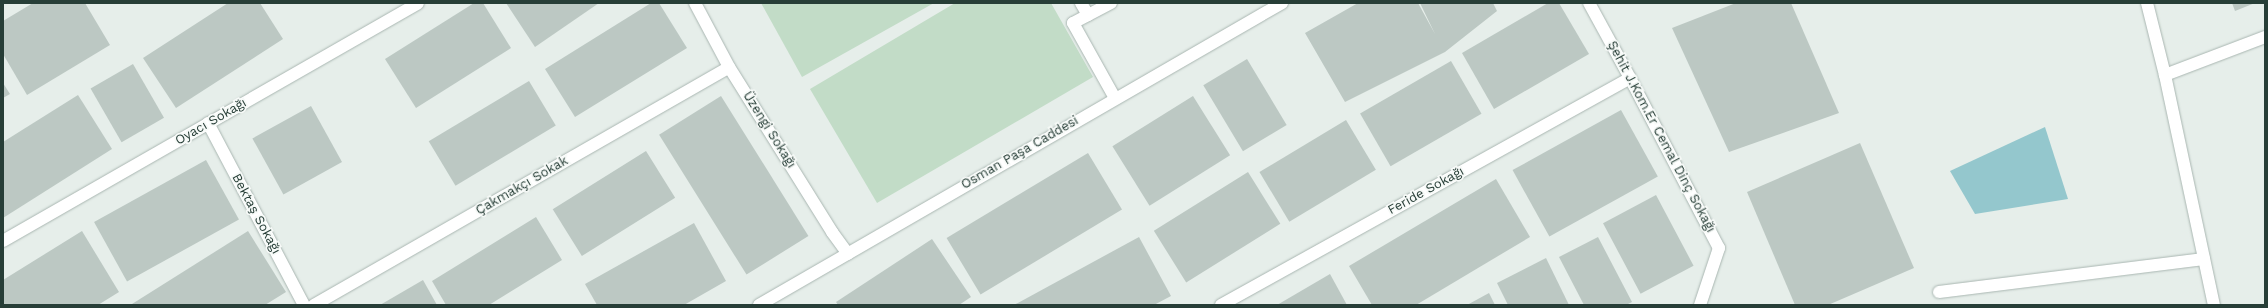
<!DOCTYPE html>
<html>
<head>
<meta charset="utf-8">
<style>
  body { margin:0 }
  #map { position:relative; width:2268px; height:308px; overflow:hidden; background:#e6eeea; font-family:"Work Sans",sans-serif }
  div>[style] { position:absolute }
  .green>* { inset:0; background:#c2dcc7 }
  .water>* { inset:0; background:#94c7cd }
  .building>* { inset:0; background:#bcc8c3; transform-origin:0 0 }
  .roads { filter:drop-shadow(0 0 1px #a9b6b1) drop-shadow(0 0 1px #a9b6b1) }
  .service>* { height:12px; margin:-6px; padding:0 6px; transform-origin:6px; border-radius:6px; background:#fff }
  .minor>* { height:12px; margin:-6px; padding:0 6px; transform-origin:6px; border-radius:6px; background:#fff }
  .secondary>* { height:12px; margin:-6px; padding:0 6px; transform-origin:6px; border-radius:6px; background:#fff }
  span { translate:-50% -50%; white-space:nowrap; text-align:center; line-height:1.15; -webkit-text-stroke:3.5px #f7faf8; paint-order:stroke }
  .street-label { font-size:13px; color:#273e37 }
  .frame { position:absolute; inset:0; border:4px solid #273e37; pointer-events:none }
</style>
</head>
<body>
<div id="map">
  <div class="green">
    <i style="clip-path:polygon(761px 3px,934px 3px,802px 77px)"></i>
    <i style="clip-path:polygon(955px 3px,1051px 3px,1093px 77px,877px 203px,810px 89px)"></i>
  </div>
  <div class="water">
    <i style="clip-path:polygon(2045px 127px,2068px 199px,1975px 214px,1950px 171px)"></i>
  </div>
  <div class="building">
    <i style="clip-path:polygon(33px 3px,85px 3px,110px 45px,27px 95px,3px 54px,3px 21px)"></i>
    <i style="clip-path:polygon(228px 3px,260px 3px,283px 39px,176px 108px,143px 58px)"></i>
    <i style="clip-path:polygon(474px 3px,483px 3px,511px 48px,416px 108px,385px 59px)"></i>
    <i style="clip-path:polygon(506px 3px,599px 3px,535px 47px)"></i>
    <i style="clip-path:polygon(651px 3px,659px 3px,687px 48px,575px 117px,545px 69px)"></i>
    <i style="clip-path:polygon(1358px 3px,1418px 3px,1435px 34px,1420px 3px,1493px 3px,1497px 11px,1445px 52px,1345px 102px,1305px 33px)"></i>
    <i style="clip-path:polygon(1548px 3px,1559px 3px,1589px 54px,1494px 109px,1462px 53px)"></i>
    <i style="clip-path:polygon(1736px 3px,1791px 3px,1839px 113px,1729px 152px,1672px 28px)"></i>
    <i style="clip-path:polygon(2232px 3px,2255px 3px,2235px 11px)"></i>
    <i style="left:1247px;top:59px;width:77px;height:51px;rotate:59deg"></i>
    <i style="left:1451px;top:61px;width:61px;height:105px;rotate:60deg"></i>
    <i style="left:133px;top:64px;width:62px;height:49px;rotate:60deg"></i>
    <i style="left:529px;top:81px;width:52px;height:117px;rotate:59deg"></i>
    <i style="clip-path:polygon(3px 83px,10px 94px,3px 98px)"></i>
    <i style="clip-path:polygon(78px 95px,112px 149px,3px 218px,3px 142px)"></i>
    <i style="left:721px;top:96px;width:165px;height:73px;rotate:58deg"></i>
    <i style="left:1193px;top:96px;width:70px;height:95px;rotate:58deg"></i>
    <i style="left:311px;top:106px;width:64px;height:67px;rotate:61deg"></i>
    <i style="left:1621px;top:110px;width:76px;height:124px;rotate:61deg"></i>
    <i style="left:1346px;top:120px;width:58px;height:101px;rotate:59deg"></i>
    <i style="clip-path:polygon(1860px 143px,1914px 268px,1828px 305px,1795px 305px,1747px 192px)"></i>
    <i style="left:646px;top:151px;width:55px;height:110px;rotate:58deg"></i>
    <i style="left:1088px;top:153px;width:66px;height:165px;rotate:59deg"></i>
    <i style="left:206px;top:160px;width:68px;height:128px;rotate:61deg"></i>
    <i style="left:1248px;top:172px;width:61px;height:111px;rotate:58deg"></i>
    <i style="clip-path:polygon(1496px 179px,1530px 237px,1416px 305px,1372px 305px,1349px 266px)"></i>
    <i style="left:1656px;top:195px;width:80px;height:60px;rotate:62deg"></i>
    <i style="clip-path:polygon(536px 217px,562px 260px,489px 305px,446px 305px,432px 281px)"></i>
    <i style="clip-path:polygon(694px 223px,726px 281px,684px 305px,597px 305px,585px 284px)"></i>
    <i style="clip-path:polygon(82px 231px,119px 292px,98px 305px,3px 305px,3px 280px)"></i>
    <i style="clip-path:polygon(248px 231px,286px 292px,265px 305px,133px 305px,132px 304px)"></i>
    <i style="clip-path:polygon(1139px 237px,1171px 296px,1154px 305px,1014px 305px)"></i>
    <i style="clip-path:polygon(1598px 237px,1632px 302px,1626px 305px,1584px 305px,1559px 257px)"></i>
    <i style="clip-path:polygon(932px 239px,971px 297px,959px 305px,838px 305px,836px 302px)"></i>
    <i style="clip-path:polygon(1546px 258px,1569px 305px,1508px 305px,1497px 283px)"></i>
    <i style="clip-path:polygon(1330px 274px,1347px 305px,1277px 305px)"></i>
    <i style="clip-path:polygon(423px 280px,437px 305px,380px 305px)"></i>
    <i style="clip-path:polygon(1489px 293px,1495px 305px,1467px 305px)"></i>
  </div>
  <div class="roads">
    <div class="service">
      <i style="left:1081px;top:3px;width:14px;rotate:60deg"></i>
      <i style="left:1111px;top:3px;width:43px;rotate:152.2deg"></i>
      <i style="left:1073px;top:23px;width:86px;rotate:60.8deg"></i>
      <i style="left:2147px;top:3px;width:74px;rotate:76deg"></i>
      <i style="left:2165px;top:75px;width:235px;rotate:78deg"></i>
      <i style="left:2165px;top:75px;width:107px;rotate:-20.8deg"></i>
      <i style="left:1939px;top:292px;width:267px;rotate:-7.1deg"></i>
    </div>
    <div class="minor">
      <i style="left:695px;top:3px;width:72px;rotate:62deg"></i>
      <i style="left:729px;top:67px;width:195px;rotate:58deg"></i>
      <i style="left:832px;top:232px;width:27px;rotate:54deg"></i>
      <i style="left:1589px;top:3px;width:85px;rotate:61.3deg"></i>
      <i style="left:1630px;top:78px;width:192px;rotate:62.4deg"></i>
      <i style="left:1719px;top:248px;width:60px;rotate:108.4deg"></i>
      <i style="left:208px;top:123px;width:206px;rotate:62.2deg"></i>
      <i style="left:3px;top:241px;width:478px;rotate:-29.8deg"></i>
      <i style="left:314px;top:305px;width:478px;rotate:-29.8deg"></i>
      <i style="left:1221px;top:305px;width:468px;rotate:-29deg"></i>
    </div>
    <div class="secondary">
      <i style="left:759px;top:305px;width:604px;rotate:-30deg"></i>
    </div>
  </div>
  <div class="street-label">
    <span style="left:211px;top:122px;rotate:-30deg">Oyacı Sokağı</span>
    <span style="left:769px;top:130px;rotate:58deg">Üzengi Sokağı</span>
    <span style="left:1661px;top:137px;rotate:62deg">Şehit J.Kom.Er Cemal Dinç Sokağı</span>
    <span style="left:1020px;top:153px;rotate:-30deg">Osman Paşa Caddesi</span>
    <span style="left:522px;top:186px;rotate:-30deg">Çakmakçı Sokak</span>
    <span style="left:1426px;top:191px;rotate:-29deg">Feride Sokağı</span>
    <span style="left:256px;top:214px;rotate:62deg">Bektaş Sokağı</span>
  </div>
  <div class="frame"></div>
</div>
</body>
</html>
